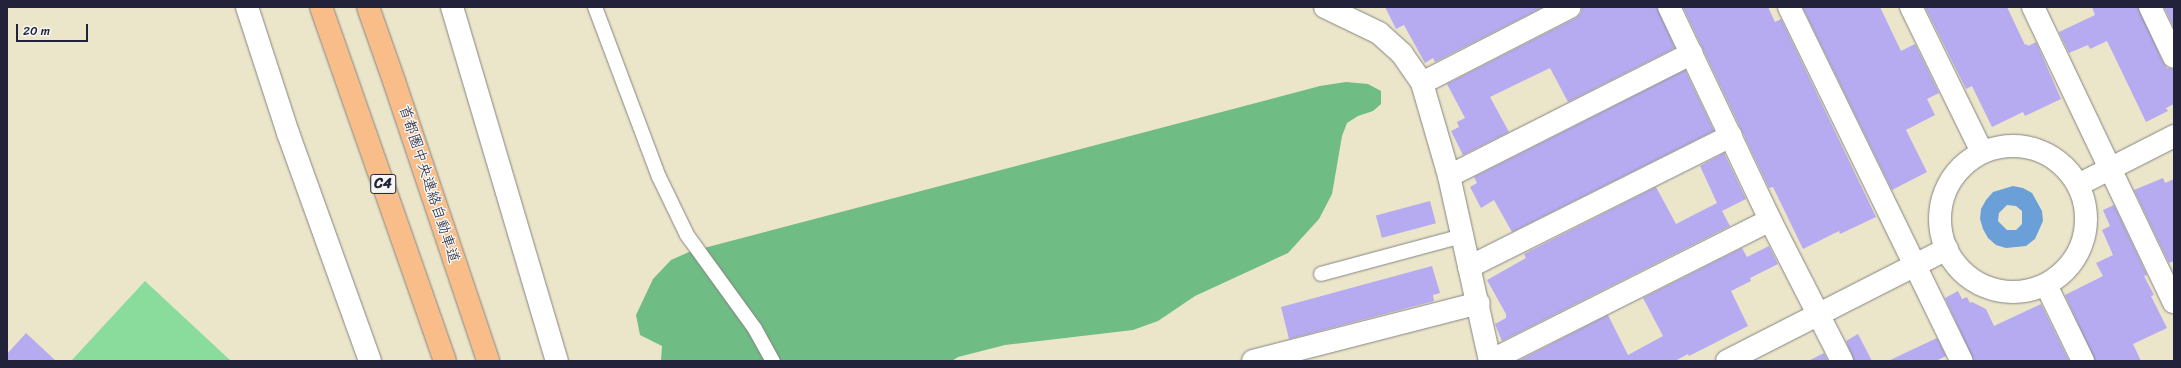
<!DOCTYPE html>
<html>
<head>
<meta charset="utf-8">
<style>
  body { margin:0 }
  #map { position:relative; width:2181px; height:368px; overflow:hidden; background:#ebe6ca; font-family:Sriracha,"Klee One",sans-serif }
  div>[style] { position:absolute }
  .green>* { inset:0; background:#8adc9d }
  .forest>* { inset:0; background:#6fbc84 }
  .water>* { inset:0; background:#6aa0d7 }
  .building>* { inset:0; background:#b6aaf1; transform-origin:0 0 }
  .roads { filter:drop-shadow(0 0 1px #868482) drop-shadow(0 0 1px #868482) }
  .service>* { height:14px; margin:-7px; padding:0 7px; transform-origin:7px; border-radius:7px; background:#fff }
  .minor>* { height:22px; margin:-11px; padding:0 11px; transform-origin:11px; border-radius:11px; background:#fff }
  .minor>.ring { margin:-11px; padding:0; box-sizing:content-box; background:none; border:22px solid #fff; border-radius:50% }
  .tertiary>* { height:22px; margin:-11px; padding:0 11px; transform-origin:11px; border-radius:11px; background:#fff }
  .motorway>* { height:22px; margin:-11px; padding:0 11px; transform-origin:11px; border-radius:11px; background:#f8bd89 }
  span { translate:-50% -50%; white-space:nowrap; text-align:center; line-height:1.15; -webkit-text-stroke:3px #f6f6f2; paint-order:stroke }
  .shield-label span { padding:1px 3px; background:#f6f6f2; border:1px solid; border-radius:3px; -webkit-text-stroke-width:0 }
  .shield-label { font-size:14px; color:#22223b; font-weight:700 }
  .street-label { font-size:15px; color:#22223b }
  .frame { position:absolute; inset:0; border:8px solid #22223b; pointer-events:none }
  .scale { position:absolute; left:16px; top:24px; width:72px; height:18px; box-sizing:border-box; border:2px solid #22223b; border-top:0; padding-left:5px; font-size:12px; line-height:14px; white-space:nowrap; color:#22223b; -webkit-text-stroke:3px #f6f6f2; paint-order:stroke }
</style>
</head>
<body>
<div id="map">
  <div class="green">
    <i style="clip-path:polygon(145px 281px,231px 361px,71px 361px)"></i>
  </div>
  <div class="forest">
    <i style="clip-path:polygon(1346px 82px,1368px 84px,1381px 91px,1381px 104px,1373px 111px,1358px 116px,1347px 123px,1342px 136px,1332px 194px,1319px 219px,1288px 253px,1195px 296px,1158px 321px,1133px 330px,1005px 345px,958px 357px,952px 361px,661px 361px,662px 346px,640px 335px,636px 315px,653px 279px,671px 260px,689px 252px,1320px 86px)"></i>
  </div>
  <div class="water">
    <i style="clip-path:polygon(evenodd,2013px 186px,2023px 188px,2032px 193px,2042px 211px,2043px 221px,2035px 239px,2026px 246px,2006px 248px,1996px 245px,1988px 238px,1983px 229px,1980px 219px,1981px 209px,1986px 200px,1993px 192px,2013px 186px,2007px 205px,2016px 206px,2022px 211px,2022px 224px,2016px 230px,2007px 230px,1998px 221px,1999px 213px,2007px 205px)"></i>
  </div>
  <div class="building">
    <i style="clip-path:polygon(1385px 7px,1543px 7px,1435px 62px,1433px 58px,1425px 63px,1404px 25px,1396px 29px)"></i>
    <i style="clip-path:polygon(1582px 7px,1657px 7px,1675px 48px,1568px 102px,1550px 68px,1490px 97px,1509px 132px,1463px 155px,1451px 131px,1459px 127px,1457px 122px,1465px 118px,1447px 84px,1576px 18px,1581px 13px)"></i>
    <i style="clip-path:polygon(1683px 7px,1768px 7px,1775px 22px,1781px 19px,1876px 217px,1840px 234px,1839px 231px,1803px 249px,1773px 187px,1769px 188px)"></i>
    <i style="clip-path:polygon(1806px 7px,1880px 7px,1901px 51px,1915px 44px,1939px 93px,1927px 99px,1935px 115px,1906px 130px,1927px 172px,1892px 190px,1803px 8px)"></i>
    <i style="clip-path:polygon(1925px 7px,2007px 7px,2025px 45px,2027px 44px,2028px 46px,2036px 42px,2061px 99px,2025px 116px,2023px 112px,1992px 127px,1972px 86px,1966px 89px)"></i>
    <i style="clip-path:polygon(2092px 7px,2138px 7px,2163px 62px,2167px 68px,2174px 69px,2174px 104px,2166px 108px,2168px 111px,2146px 122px,2107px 41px,2090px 49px,2088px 45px,2069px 53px,2059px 32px,2095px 15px)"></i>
    <i style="clip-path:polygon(2164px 7px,2174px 7px,2174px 28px)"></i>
    <i style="clip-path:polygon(1685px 70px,1714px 131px,1512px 232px,1494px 200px,1481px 208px,1470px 187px,1477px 183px,1474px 177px)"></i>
    <i style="clip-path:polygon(1724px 153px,1746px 199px,1722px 211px,1730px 226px,1502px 341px,1495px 324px,1506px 318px,1506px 314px,1487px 280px,1526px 258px,1524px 254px,1656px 187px,1676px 224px,1717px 203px,1700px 166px)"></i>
    <i style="clip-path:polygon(2163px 178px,2165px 183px,2174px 179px,2174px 261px,2169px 263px,2134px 190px)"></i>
    <i style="left:1430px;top:201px;width:23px;height:56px;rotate:75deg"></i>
    <i style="clip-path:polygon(2114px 205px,2147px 275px,2144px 276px,2154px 295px,2151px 296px,2167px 328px,2133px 344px,2141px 361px,2095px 361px,2065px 295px,2103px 276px,2096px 263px,2113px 255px,2102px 230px,2110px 226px,2103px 210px)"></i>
    <i style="clip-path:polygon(1769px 246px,1778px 264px,1750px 278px,1751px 281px,1731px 291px,1748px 326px,1689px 356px,1688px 354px,1675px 361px,1518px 361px,1608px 315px,1628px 355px,1663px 336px,1643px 298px,1742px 248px,1747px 257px)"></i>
    <i style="clip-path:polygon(1432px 266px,1440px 293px,1433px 295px,1434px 301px,1289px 339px,1281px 307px)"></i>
    <i style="clip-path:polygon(1958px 291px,1962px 299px,1967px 297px,1970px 303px,1972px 302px,1986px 309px,1994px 326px,2041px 304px,2069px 361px,1974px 361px,1945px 298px)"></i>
    <i style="clip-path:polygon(26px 333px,56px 361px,7px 361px,7px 354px)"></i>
    <i style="clip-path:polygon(1858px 334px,1872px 361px,1854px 361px,1846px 341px)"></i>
    <i style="clip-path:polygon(1937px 338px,1946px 356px,1936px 361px,1888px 361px)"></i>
    <i style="clip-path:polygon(1824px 353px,1828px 361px,1808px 361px)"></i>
  </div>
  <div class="roads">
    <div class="service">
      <i style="left:595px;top:7px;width:182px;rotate:69.4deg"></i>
      <i style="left:659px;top:177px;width:64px;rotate:64.2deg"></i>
      <i style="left:687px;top:235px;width:116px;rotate:54.1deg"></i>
      <i style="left:755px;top:329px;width:37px;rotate:61deg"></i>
      <i style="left:1321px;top:274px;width:146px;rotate:-15.1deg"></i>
    </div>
    <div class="minor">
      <i style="left:452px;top:7px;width:369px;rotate:73.5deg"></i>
      <i style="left:1325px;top:7px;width:60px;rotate:25.7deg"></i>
      <i style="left:1379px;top:33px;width:31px;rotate:42deg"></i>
      <i style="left:1402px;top:54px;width:35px;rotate:55deg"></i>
      <i style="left:1422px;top:83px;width:97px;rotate:73.8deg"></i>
      <i style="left:1449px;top:176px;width:189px;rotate:77.5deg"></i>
      <i style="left:1669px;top:7px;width:236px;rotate:64.6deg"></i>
      <i style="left:1770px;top:220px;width:158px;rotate:62.9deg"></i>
      <i style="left:1789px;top:7px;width:394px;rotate:64deg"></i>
      <i style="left:1911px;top:7px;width:161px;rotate:63.9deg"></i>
      <i style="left:2033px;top:7px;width:327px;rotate:64.5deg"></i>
      <i style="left:2150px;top:7px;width:55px;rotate:64.4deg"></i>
      <i style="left:1422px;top:83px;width:166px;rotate:-27.2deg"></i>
      <i class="ring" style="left:1940px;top:146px;width:124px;height:124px"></i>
      <i style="left:1449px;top:176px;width:272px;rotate:-26.8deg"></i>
      <i style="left:1469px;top:267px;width:293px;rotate:-26.6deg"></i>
      <i style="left:2046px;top:285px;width:85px;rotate:64deg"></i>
      <i style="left:1253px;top:361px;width:233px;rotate:-14.4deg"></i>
      <i style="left:1490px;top:361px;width:313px;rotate:-26.7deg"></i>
      <i style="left:1727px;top:361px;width:247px;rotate:-27deg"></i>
    </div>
    <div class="tertiary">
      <i style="left:247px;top:7px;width:133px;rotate:72deg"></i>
      <i style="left:288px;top:133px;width:242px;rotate:70.2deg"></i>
      <i style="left:2078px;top:185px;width:108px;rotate:-27deg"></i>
    </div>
    <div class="motorway">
      <i style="left:321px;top:7px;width:375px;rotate:70.7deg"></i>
      <i style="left:368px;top:7px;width:78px;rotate:70.6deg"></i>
      <i style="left:394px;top:81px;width:295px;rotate:71.4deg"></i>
    </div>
  </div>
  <div class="shield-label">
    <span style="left:383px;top:184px">C4</span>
  </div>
  <div class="street-label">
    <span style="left:429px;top:184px;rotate:72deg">首都圏中央連絡自動車道</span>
  </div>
  <div class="frame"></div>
  <div class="scale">20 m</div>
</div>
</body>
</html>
